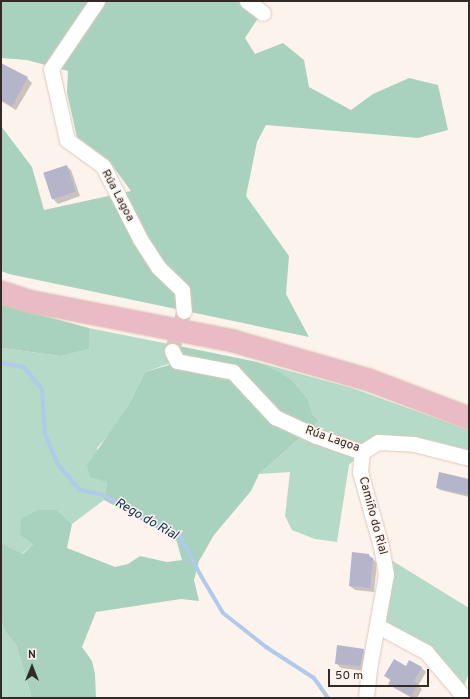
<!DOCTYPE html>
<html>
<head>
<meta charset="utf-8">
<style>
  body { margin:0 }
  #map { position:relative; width:470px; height:699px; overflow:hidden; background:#fdf3ed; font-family:Overpass,sans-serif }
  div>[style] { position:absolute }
  .green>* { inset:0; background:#b5dac8 }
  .forest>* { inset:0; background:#a8d2be }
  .shadow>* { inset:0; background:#0003 }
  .stream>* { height:4px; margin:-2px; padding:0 2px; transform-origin:2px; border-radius:2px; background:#b0cae9 }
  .building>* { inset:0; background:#b4b4ca; transform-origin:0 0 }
  .minor-tunnel>* { height:15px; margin-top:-7.5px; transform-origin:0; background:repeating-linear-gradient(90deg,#d5cbc5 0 15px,transparent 0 23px) }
  .roads { filter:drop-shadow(0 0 1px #dec8b9) drop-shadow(0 0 1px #dec8b9) }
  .minor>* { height:15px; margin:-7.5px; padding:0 7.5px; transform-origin:7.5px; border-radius:7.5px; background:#fff }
  .primary>* { height:22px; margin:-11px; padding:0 11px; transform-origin:11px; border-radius:11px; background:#e9bbc4 }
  span { translate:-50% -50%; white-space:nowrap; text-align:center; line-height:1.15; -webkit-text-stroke:3px #fdf3ed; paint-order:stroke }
  .street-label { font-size:12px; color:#332a25 }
  .water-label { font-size:13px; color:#042a51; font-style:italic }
  .frame { position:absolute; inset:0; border:2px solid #332a25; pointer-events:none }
  .north { position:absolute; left:12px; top:647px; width:40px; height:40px; -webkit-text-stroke:3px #fdf3ed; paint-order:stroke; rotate:0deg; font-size:11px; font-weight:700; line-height:16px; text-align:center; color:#332a25 }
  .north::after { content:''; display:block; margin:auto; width:14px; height:18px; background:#332a25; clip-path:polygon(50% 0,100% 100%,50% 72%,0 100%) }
  .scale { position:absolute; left:328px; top:669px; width:101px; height:18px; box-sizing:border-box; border:2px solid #332a25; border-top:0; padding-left:5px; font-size:12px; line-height:14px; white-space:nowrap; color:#332a25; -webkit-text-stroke:3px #fdf3ed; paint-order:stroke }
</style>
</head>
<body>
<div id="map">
  <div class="green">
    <i style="clip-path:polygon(89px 328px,179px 346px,177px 361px,145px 372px,128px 406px,112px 431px,97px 448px,107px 482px,104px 500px,72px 524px,57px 510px,34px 543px,22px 554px,1px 543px,1px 348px,61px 356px,88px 349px)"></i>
    <i style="clip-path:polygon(257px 362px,352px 388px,469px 430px,469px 458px,414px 444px,362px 452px,349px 465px,337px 542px,315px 539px,292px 530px,285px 516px,290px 472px,259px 474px,319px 421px,313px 415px,308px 399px,292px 380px)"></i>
    <i style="clip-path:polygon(383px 555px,469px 608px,469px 672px,462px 693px,426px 652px,378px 626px)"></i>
    <i style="clip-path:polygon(1px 621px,5px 631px,16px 645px,31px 695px,30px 698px,1px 698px)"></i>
  </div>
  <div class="forest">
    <i style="clip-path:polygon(1px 1px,239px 1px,260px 15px,245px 38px,255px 54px,283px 43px,304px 60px,309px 87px,351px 110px,373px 94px,409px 78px,438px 85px,448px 130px,418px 138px,266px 125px,257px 142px,246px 196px,289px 256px,286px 294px,309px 337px,9px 274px,1px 271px,1px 126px,32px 167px,44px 210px,131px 191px,109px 161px,77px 137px,67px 93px,68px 71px,27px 60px,1px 58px)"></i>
    <i style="clip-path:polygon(1px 304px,89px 328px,89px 349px,61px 356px,1px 348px)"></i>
    <i style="clip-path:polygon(179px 346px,257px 362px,277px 371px,292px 380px,308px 399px,313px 415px,319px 421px,259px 474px,251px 491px,214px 535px,199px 561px,194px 580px,199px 601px,181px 599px,96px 612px,82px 647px,92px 661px,95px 674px,96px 698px,30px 698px,31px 695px,16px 645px,5px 631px,1px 621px,1px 543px,23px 554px,33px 544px,20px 535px,21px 519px,38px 510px,57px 510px,72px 524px,67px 548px,115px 567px,128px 564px,140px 556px,167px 562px,182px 560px,176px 539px,104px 500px,107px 482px,90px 477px,87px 465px,128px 406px,145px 372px,169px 365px)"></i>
  </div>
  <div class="shadow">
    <i style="clip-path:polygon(1px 68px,27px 78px,32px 83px,16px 110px,1px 101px)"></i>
    <i style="clip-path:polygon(66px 166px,71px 170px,80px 196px,58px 204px,53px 199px,45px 173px)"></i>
    <i style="clip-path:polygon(469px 480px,469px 497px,440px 490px,437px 487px)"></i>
    <i style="clip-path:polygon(369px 555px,377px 563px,374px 592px,355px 590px,350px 586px)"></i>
    <i style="clip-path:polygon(363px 650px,368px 654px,365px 671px,341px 668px,336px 663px)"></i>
    <i style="clip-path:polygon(407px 667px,421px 667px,426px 672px,418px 686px,422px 689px,417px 698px,412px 698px,394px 688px,390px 683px,391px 681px,385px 676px)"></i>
  </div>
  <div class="stream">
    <i style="left:1px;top:363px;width:23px;rotate:10deg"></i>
    <i style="left:24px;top:367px;width:28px;rotate:51deg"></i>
    <i style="left:42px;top:389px;width:45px;rotate:86.2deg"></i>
    <i style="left:45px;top:434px;width:34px;rotate:67deg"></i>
    <i style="left:58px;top:465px;width:33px;rotate:49deg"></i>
    <i style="left:80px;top:490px;width:24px;rotate:12deg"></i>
    <i style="left:103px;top:495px;width:87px;rotate:28deg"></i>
    <i style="left:180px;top:536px;width:45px;rotate:62.3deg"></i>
    <i style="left:201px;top:576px;width:43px;rotate:59.3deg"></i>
    <i style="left:223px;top:613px;width:55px;rotate:38.3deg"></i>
    <i style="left:266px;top:647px;width:57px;rotate:32.9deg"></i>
    <i style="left:314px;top:678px;width:24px;rotate:55deg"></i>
  </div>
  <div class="building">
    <i style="clip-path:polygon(1px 63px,28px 77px,12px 106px,1px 100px)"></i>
    <i style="left:67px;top:165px;width:28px;height:25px;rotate:72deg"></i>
    <i style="clip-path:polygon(439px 472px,469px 479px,469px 495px,436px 488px)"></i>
    <i style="clip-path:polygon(352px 552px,369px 554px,369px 557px,373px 558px,370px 588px,349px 586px)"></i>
    <i style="clip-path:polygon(337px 645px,364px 649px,360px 666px,335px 664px)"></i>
    <i style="clip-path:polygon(394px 659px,406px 666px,409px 660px,422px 667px,414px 681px,418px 684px,411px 696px,388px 684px,391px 679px,384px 676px)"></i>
  </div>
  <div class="minor-tunnel">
    <i style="left:172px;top:351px;width:42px;rotate:-73.3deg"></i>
  </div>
  <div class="roads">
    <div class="minor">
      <i style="left:97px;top:1px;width:82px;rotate:124.1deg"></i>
      <i style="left:51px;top:69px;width:73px;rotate:77.3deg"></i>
      <i style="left:67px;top:140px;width:44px;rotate:35.8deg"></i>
      <i style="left:103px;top:166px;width:82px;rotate:63.1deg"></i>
      <i style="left:140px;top:239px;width:33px;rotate:57deg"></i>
      <i style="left:158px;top:267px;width:33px;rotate:44deg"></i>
      <i style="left:182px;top:290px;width:21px;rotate:85deg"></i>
      <i style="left:247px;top:1px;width:20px;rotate:37deg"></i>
      <i style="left:172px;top:351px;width:11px;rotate:63deg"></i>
      <i style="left:177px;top:361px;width:57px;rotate:11.1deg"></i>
      <i style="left:233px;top:372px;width:62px;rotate:47deg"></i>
      <i style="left:275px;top:417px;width:45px;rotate:24.9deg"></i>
      <i style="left:316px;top:436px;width:49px;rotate:19.2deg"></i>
      <i style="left:362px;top:452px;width:19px;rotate:-32deg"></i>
      <i style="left:378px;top:442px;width:36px;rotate:3deg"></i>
      <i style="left:414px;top:444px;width:57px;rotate:14.3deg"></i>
      <i style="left:362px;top:452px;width:20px;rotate:96deg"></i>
      <i style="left:360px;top:472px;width:77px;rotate:74.2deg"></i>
      <i style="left:381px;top:546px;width:28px;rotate:80deg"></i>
      <i style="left:386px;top:574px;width:97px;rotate:100.1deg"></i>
      <i style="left:369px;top:669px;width:29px;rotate:96deg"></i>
      <i style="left:378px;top:626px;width:55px;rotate:28.4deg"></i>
      <i style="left:426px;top:652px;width:60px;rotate:49.7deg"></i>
    </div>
    <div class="primary">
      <i style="left:1px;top:292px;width:28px;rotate:18deg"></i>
      <i style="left:28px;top:301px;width:209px;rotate:11deg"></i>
      <i style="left:233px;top:341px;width:141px;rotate:16deg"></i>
      <i style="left:369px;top:380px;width:107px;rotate:20.8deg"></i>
    </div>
  </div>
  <div class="street-label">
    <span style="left:117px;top:196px;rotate:62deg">Rúa Lagoa</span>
    <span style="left:332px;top:440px;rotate:19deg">Rúa Lagoa</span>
    <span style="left:372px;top:516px;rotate:75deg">Camiño do Rial</span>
  </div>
  <div class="water-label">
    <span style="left:146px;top:520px;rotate:30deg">Rego do Rial</span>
  </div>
  <div class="frame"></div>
  <div class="north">N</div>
  <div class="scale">50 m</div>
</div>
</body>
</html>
